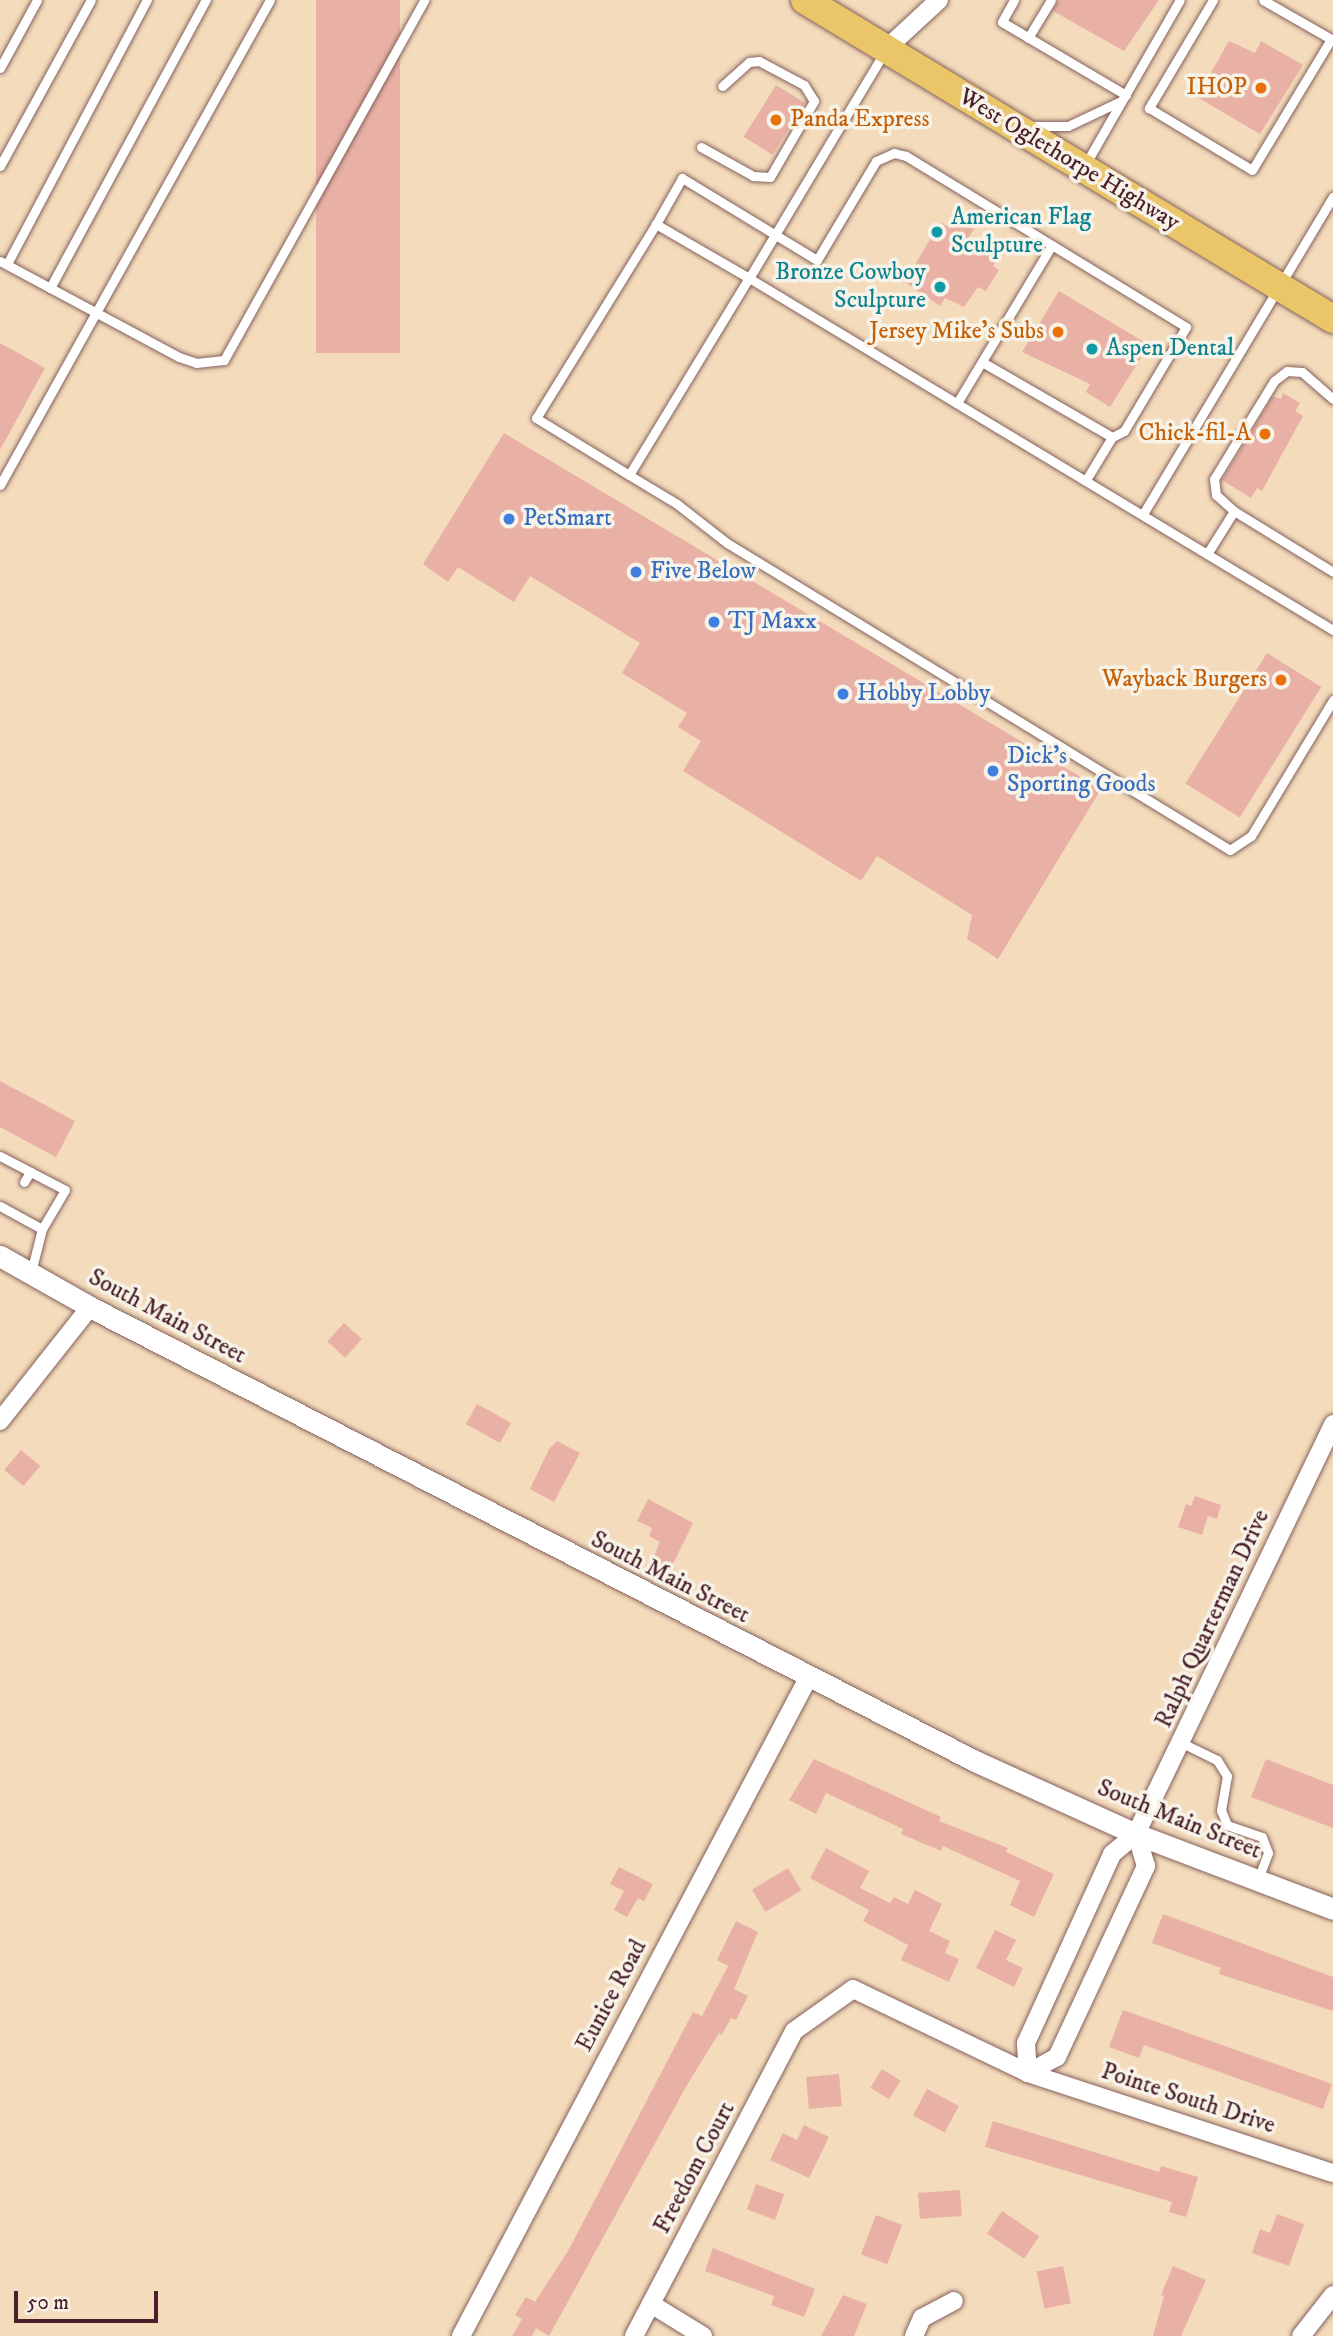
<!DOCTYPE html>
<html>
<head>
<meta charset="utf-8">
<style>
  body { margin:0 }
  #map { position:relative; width:1333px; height:2336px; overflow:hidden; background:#f3dbbb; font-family:"IM FELL DW Pica",serif }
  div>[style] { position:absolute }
  .building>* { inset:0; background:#e9b1a5; transform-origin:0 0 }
  .roads { filter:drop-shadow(0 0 2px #85615d) drop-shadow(0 0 2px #85615d) }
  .service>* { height:9px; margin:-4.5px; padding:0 4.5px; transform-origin:4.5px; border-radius:4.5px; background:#fff }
  .minor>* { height:18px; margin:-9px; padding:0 9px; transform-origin:9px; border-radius:9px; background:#fff }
  .tertiary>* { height:21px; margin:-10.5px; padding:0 10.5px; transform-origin:10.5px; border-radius:10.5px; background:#fff }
  .trunk>* { height:28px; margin:-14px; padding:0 14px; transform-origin:14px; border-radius:14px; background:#ebc669 }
  .dots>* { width:19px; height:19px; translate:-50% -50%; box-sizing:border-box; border:4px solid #f7f3e8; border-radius:50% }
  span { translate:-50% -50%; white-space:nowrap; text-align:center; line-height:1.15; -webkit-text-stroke:7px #f7f3e8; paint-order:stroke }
  .food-label { font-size:24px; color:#c56008 }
  .right { translate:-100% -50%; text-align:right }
  .left { translate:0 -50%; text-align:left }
  .street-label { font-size:24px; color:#4a1f2b }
  .culture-label { font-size:24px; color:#0d838f }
  .shop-label { font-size:24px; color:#366cbe }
  .scale { position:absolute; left:14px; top:2291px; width:144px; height:32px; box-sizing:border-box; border:4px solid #4a1f2b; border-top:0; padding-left:9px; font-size:21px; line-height:24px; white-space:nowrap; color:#4a1f2b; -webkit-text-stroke:5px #f7f3e8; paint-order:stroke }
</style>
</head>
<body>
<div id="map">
  <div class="building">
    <i style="left:316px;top:0;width:84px;height:353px"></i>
    <i style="clip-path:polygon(1058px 0,1159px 0,1124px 51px,1053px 11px)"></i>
    <i style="clip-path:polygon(1229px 41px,1255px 53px,1261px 41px,1303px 65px,1260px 134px,1197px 97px)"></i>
    <i style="left:776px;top:85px;width:34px;height:61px;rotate:32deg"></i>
    <i style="clip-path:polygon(956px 219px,974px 229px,966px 242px,997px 260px,993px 266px,999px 270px,986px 291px,978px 287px,964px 307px,945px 298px,940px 306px,905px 282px,940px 222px,950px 228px)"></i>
    <i style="clip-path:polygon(1059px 291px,1149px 345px,1110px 407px,1086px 392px,1090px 384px,1022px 352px)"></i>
    <i style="clip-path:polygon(0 343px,45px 368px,0 450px)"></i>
    <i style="clip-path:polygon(1283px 393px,1300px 403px,1295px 411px,1303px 416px,1262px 491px,1257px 488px,1251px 498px,1222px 480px,1273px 396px,1281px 399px)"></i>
    <i style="clip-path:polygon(504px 433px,1101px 789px,998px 959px,967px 939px,972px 915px,877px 856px,861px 881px,683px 771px,701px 741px,678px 727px,687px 713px,622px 673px,640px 643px,530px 576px,514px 602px,458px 567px,448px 582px,423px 564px)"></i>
    <i style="left:1267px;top:653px;width:64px;height:154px;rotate:32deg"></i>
    <i style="clip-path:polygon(0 1081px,75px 1121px,56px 1157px,0 1127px)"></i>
    <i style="left:344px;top:1323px;width:24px;height:25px;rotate:42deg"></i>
    <i style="left:477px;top:1404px;width:39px;height:23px;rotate:29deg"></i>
    <i style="clip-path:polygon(557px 1441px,580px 1453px,554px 1502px,530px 1489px,549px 1449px)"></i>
    <i style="left:21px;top:1450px;width:25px;height:26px;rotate:40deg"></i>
    <i style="clip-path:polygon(1195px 1496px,1221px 1505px,1217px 1519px,1208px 1516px,1202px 1535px,1178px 1527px,1186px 1504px,1191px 1506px)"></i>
    <i style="clip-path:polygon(648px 1499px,693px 1523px,671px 1568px,652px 1561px,660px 1542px,649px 1536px,652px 1528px,637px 1521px)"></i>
    <i style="clip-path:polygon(814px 1759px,941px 1817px,939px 1821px,1008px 1848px,1006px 1852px,1054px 1874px,1034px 1917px,1010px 1905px,1020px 1881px,943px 1846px,941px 1851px,901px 1834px,903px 1829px,826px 1793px,816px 1814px,789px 1800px)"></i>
    <i style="clip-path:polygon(1266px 1759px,1333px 1785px,1333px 1828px,1251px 1797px)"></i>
    <i style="clip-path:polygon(826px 1848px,869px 1871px,860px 1888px,890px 1903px,894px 1897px,908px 1904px,915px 1890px,942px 1904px,929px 1931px,950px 1941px,945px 1953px,959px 1959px,949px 1982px,901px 1960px,908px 1945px,863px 1921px,869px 1910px,810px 1878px)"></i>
    <i style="clip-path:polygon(619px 1867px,653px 1884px,644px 1901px,638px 1898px,627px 1917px,614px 1910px,624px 1891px,610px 1884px)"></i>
    <i style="left:788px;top:1868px;width:26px;height:42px;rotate:59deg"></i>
    <i style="clip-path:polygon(1163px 1914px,1333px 1977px,1333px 2011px,1219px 1974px,1221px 1968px,1152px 1943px)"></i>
    <i style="clip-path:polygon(736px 1921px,758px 1932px,734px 1989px,748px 1996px,736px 2020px,731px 2018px,722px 2035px,719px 2033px,687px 2085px,549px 2336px,536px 2328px,532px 2336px,512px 2336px,522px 2319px,515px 2315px,526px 2297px,535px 2302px,568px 2251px,693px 2012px,702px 2016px,728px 1966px,717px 1960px)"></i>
    <i style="clip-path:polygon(995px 1930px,1016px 1940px,1006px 1960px,1023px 1968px,1014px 1987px,976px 1968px)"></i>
    <i style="clip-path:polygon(1123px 2010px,1332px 2084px,1323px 2109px,1144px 2045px,1139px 2058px,1109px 2047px)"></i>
    <i style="left:882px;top:2069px;width:22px;height:22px;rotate:32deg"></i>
    <i style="left:839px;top:2074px;width:32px;height:33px;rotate:85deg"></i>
    <i style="left:927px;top:2089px;width:36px;height:30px;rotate:28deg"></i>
    <i style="clip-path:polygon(993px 2121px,1159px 2172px,1161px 2166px,1198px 2177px,1186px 2217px,1169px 2212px,1172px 2202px,985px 2147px)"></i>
    <i style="clip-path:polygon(804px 2125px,829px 2137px,809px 2178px,770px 2160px,783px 2133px,797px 2140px)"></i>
    <i style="left:756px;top:2184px;width:30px;height:27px;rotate:20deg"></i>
    <i style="left:960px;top:2190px;width:26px;height:42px;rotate:86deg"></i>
    <i style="left:1002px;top:2211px;width:45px;height:27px;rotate:34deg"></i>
    <i style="clip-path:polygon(1277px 2214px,1304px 2224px,1289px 2266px,1252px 2253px,1260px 2229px,1270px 2233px)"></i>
    <i style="left:876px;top:2215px;width:28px;height:42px;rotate:21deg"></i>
    <i style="clip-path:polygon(713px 2248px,815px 2289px,804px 2317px,771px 2305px,774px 2296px,705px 2271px)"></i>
    <i style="left:1063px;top:2266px;width:38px;height:27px;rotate:78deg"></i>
    <i style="clip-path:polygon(1173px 2266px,1206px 2280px,1181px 2336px,1153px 2336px,1164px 2296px,1161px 2295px)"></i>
    <i style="clip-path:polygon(843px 2295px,867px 2304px,854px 2336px,821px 2336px)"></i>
  </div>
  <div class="roads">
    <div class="service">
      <i style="left:1014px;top:0;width:25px;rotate:119deg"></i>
      <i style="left:1002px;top:22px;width:144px;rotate:30.5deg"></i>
      <i style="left:1213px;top:0;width:126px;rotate:120.7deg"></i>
      <i style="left:1149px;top:108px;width:120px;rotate:31deg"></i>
      <i style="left:1252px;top:170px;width:153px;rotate:-58.9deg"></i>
      <i style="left:1331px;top:39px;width:78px;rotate:-150.2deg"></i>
      <i style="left:1028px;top:38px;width:44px;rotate:-58.8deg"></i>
      <i style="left:885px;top:51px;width:265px;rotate:120.9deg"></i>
      <i style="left:749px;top:278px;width:682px;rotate:31.08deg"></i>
      <i style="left:0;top:68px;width:77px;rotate:-61.4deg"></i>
      <i style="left:1029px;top:126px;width:39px"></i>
      <i style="left:1068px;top:126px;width:59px;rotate:-25.3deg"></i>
      <i style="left:701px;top:147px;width:60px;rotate:29.1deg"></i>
      <i style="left:753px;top:176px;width:17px;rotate:3deg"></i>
      <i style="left:770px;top:177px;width:88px;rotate:-59.9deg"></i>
      <i style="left:814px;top:101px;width:19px;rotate:-122deg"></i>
      <i style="left:804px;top:85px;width:51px;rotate:-151.9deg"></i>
      <i style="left:759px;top:61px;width:10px;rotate:174deg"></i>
      <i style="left:749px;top:62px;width:36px;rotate:138deg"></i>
      <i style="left:1085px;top:165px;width:190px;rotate:-60.1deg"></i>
      <i style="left:0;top:166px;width:189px;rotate:-61.3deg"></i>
      <i style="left:656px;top:224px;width:53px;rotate:-60.5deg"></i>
      <i style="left:682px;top:178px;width:158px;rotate:31.3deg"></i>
      <i style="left:817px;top:260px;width:115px;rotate:-59.2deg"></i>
      <i style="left:876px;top:161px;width:20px;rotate:-24deg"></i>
      <i style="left:894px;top:153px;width:12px;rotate:14deg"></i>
      <i style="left:906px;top:156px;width:328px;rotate:31.4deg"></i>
      <i style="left:1186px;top:327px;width:121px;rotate:120.8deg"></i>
      <i style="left:1124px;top:431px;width:13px;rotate:153deg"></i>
      <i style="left:1112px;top:437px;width:150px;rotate:-150deg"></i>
      <i style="left:0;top:261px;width:203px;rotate:28.2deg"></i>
      <i style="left:179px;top:357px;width:18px;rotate:19deg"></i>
      <i style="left:196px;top:363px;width:28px;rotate:-6deg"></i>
      <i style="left:224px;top:360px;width:412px;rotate:-60.9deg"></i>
      <i style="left:7px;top:264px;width:299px;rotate:-62.1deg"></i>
      <i style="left:50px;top:288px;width:328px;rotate:-61.6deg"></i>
      <i style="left:957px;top:403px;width:184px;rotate:-59deg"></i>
      <i style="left:629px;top:475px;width:231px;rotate:-58.7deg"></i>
      <i style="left:749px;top:278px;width:108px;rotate:-149.9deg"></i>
      <i style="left:656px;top:224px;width:228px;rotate:121.7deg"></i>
      <i style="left:536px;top:418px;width:109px;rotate:31.5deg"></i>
      <i style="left:629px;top:475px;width:56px;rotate:31.1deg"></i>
      <i style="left:677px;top:504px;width:63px;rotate:38deg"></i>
      <i style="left:727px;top:543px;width:589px;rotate:31.4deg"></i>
      <i style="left:1230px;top:850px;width:25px;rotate:-34deg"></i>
      <i style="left:1251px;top:836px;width:159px;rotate:-58.9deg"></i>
      <i style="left:1086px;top:480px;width:50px;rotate:-58.8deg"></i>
      <i style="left:0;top:485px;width:555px;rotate:-60.9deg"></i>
      <i style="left:1234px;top:511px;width:24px;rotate:-138deg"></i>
      <i style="left:1216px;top:495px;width:16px;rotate:-97deg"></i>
      <i style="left:1214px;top:479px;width:115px;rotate:-58.5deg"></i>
      <i style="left:1274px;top:381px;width:16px;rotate:-38deg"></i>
      <i style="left:1287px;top:371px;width:15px;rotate:4deg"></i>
      <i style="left:1302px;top:372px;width:41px;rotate:41.1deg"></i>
      <i style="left:1143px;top:514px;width:370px;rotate:-59.1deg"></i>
      <i style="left:1207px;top:554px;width:51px;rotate:-57.9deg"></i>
      <i style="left:1234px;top:511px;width:116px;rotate:31.6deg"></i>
      <i style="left:0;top:1156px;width:73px;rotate:27.6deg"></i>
      <i style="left:65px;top:1190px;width:45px;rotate:120.5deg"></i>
      <i style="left:24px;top:1182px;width:12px;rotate:-59deg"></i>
      <i style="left:0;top:1206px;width:48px;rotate:28.7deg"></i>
      <i style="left:42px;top:1229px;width:44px;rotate:104.3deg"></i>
      <i style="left:1182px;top:1743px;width:39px;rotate:26deg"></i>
      <i style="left:1217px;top:1760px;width:19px;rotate:58deg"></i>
      <i style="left:1227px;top:1776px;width:35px;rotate:100deg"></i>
      <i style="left:1221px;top:1810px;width:16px;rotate:68deg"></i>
      <i style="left:1227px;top:1825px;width:37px;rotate:19deg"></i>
      <i style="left:1262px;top:1837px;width:17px;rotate:69deg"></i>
      <i style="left:1268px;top:1853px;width:28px;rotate:111deg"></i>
    </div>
    <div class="minor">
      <i style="left:886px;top:49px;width:72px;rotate:-42.8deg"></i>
      <i style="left:0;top:1421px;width:145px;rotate:-51.7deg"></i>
      <i style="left:1028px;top:2073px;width:30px;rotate:-94deg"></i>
      <i style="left:1026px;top:2043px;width:208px;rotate:-65.5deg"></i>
      <i style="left:1112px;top:1854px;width:31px;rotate:-40deg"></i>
      <i style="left:1136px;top:1834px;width:455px;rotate:-64.3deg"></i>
      <i style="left:1028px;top:2073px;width:33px;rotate:-29deg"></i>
      <i style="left:1057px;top:2057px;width:211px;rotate:-65deg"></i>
      <i style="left:1146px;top:1866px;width:34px;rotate:-107deg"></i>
      <i style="left:651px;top:2304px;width:61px;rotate:31.6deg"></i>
      <i style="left:461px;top:2336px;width:744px;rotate:-62.19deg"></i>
      <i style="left:634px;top:2336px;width:344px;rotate:-62.3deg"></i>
      <i style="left:794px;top:2031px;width:72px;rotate:-35.4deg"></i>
      <i style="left:853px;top:1989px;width:194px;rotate:25.6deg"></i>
      <i style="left:1028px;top:2073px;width:321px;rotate:18.2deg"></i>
      <i style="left:914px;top:2336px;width:20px;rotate:-66deg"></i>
      <i style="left:922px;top:2318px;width:36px;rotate:-28deg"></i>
      <i style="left:1301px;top:2336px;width:52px;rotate:-52deg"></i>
    </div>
    <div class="tertiary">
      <i style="left:0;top:1256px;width:103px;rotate:29.5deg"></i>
      <i style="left:90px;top:1307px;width:997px;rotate:27.16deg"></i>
      <i style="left:977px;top:1762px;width:175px;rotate:24.4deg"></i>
      <i style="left:1136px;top:1834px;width:211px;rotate:20.8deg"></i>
    </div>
    <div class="trunk">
      <i style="left:805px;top:0;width:617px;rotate:31.14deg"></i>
    </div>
  </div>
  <div class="dots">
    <i style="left:1261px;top:88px;background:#e8710a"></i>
    <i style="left:776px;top:120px;background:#e8710a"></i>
    <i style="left:937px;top:232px;background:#0f9aa8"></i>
    <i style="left:940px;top:287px;background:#0f9aa8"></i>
    <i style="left:1058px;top:332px;background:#e8710a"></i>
    <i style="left:1092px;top:349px;background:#0f9aa8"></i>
    <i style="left:1265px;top:434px;background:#e8710a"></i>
    <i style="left:509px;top:519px;background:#3f7fe0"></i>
    <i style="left:636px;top:572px;background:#3f7fe0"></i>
    <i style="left:714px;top:622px;background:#3f7fe0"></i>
    <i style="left:1281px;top:680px;background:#e8710a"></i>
    <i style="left:843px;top:694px;background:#3f7fe0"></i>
    <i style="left:993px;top:771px;background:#3f7fe0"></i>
  </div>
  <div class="food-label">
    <span class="right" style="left:1247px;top:88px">IHOP</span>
    <span class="left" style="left:790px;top:120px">Panda Express</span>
    <span class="right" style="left:1044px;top:332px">Jersey Mike's Subs</span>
    <span class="right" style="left:1251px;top:434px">Chick-fil-A</span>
    <span class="right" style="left:1267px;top:680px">Wayback Burgers</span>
  </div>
  <div class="street-label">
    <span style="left:1069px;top:160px;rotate:31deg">West Oglethorpe Highway</span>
    <span style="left:167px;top:1317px;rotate:28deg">South Main Street</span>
    <span style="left:670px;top:1578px;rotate:27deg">South Main Street</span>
    <span style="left:1213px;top:1619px;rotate:-65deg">Ralph Quarterman Drive</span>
    <span style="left:1179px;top:1820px;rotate:22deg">South Main Street</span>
    <span style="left:612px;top:1996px;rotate:-62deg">Eunice Road</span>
    <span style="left:1188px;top:2099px;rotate:18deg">Pointe South Drive</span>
    <span style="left:695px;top:2168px;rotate:-62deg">Freedom Court</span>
  </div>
  <div class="culture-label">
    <span class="left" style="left:951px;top:232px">American Flag<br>Sculpture</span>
    <span class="right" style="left:926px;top:287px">Bronze Cowboy<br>Sculpture</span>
    <span class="left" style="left:1106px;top:349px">Aspen Dental</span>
  </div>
  <div class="shop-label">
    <span class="left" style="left:523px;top:519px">PetSmart</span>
    <span class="left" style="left:650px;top:572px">Five Below</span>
    <span class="left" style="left:728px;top:622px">TJ Maxx</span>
    <span class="left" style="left:857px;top:694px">Hobby Lobby</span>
    <span class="left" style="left:1007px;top:771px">Dick's<br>Sporting Goods</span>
  </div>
  <div class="scale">50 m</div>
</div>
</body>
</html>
